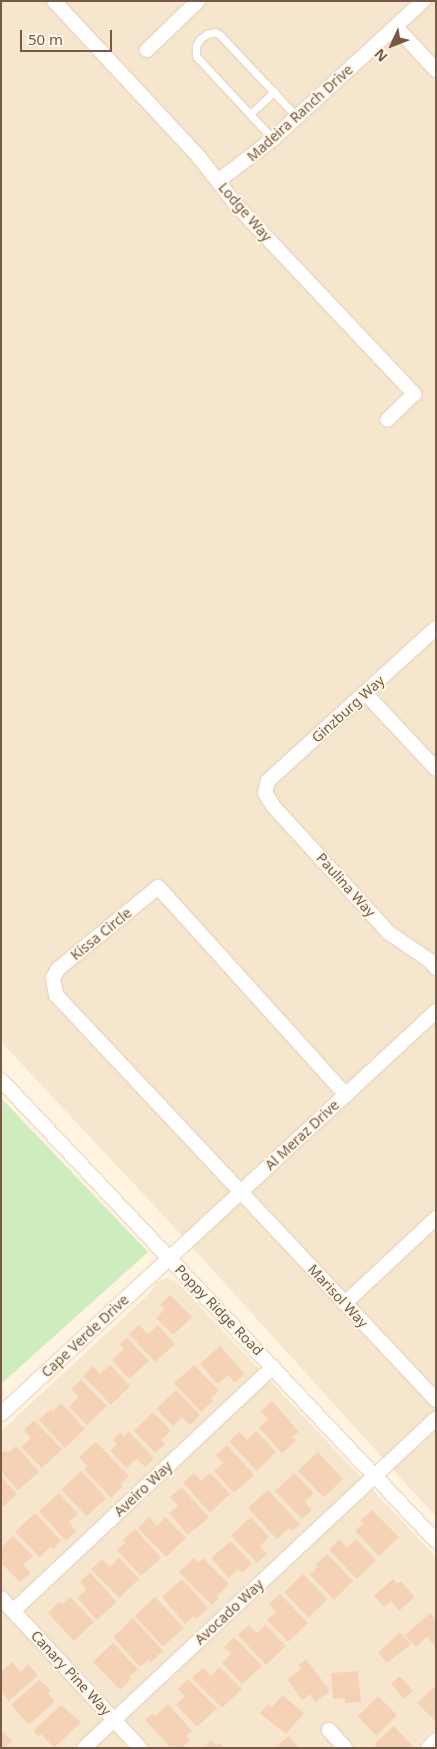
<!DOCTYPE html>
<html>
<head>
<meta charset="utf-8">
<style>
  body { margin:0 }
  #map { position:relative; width:437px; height:1749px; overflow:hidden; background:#fef4e0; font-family:"Noto Sans",sans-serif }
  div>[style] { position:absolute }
  .residential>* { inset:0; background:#f6e6ce }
  .green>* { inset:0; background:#ceecbe }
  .building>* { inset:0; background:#f5d2b6; transform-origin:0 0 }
  .roads { filter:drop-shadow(0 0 1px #e2d0bc) drop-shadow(0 0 1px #e2d0bc) }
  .lane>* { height:7px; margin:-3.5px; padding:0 3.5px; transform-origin:3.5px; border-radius:3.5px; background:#fff }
  .street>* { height:14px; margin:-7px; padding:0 7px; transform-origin:7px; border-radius:7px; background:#fff }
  span { translate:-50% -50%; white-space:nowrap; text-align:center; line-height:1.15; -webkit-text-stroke:4px #fff7e8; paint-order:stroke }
  .street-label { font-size:14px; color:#765a46 }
  .frame { position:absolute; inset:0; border:2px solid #765a46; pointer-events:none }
  .north { position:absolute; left:367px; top:20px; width:50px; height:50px; -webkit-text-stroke:4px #fff7e8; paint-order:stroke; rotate:227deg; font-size:14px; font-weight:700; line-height:20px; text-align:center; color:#765a46 }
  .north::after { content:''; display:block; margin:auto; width:18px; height:22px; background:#765a46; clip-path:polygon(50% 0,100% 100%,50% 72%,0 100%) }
  .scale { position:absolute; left:20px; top:30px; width:92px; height:22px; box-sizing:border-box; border:2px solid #765a46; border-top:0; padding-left:6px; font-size:15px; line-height:18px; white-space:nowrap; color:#765a46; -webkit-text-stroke:4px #fff7e8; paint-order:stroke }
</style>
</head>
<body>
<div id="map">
  <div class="residential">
    <i style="clip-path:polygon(1px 1px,436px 1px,436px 1517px,162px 1214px,1px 1042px)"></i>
    <i style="clip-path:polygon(167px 1278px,177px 1282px,436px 1557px,436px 1748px,1px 1748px,1px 1431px,150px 1293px,157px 1282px)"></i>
  </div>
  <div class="green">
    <i style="clip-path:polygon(1px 1098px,148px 1252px,1px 1384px)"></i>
  </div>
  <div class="building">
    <i style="clip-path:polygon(170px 1295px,192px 1317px,173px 1335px,156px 1318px,165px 1309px,160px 1305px)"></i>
    <i style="clip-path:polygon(139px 1325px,148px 1334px,158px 1325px,175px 1344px,155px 1362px,129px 1334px)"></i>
    <i style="clip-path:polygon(127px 1338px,149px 1361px,129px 1379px,112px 1360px,124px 1349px,120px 1344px)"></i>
    <i style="clip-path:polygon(220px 1346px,245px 1374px,235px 1383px,228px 1375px,218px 1384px,200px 1364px)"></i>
    <i style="clip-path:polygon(110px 1365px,130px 1386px,111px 1405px,83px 1376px,93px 1366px,100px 1374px)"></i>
    <i style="clip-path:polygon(194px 1365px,219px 1391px,211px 1398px,213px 1401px,201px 1412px,174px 1383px)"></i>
    <i style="clip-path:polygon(81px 1380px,107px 1406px,87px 1425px,69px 1407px,79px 1397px,71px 1389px)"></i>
    <i style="clip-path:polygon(176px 1390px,200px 1415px,190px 1425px,182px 1417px,173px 1426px,156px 1409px)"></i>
    <i style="clip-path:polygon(272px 1401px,299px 1432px,292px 1437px,296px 1441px,282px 1453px,259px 1428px,268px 1419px,261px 1411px)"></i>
    <i style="clip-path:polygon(61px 1403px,85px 1429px,65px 1448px,39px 1420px,51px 1409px,53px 1411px)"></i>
    <i style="clip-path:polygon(153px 1412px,171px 1431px,161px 1440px,165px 1444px,155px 1453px,134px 1431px)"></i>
    <i style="clip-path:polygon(34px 1420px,62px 1449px,42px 1468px,21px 1447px,31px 1438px,24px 1430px)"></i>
    <i style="clip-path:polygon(256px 1431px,276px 1452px,257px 1471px,229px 1441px,239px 1432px,247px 1440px)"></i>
    <i style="clip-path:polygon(120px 1432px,124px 1437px,129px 1432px,154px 1458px,145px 1467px,137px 1459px,126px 1468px,110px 1450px,117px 1444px,113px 1440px)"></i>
    <i style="clip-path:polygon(96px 1442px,129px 1476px,121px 1484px,123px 1486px,111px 1498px,84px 1469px,87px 1466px,79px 1457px)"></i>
    <i style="clip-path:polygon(227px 1445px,254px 1475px,234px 1493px,214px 1471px,223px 1463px,216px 1455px)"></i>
    <i style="clip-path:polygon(16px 1446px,39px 1472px,18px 1490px,1px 1471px,1px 1454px,5px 1451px,7px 1453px)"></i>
    <i style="left:318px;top:1452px;width:37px;height:27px;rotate:47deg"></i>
    <i style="left:81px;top:1471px;width:37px;height:27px;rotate:47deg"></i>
    <i style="clip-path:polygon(194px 1473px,201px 1481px,210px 1473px,230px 1494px,210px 1513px,183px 1483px)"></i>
    <i style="clip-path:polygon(294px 1473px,314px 1493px,305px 1502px,312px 1510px,302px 1519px,275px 1491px)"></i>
    <i style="clip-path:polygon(1px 1477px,17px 1494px,1px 1508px)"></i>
    <i style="clip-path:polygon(182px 1487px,209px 1518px,188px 1535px,169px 1513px,178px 1506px,170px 1497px)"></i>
    <i style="clip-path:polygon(268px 1490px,300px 1524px,292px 1531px,289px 1528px,277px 1539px,248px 1508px)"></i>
    <i style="clip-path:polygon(59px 1493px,78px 1514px,69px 1522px,76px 1531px,66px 1541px,39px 1511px)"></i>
    <i style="clip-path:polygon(372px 1510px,399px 1537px,379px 1556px,355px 1531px,363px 1523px,360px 1521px)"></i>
    <i style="clip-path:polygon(35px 1513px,61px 1541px,53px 1549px,50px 1547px,40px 1557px,15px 1532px)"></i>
    <i style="clip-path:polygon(149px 1517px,157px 1526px,165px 1517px,186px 1538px,166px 1557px,138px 1528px)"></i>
    <i style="clip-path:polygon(251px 1517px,269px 1537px,260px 1546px,267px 1554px,257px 1563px,231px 1535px)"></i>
    <i style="clip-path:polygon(135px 1529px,161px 1558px,141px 1576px,117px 1550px,125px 1543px,123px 1540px)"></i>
    <i style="clip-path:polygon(13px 1536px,33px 1556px,23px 1565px,31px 1573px,20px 1582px,1px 1563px,1px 1548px)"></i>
    <i style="clip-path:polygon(339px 1539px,347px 1547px,356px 1539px,376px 1560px,357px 1579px,329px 1550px)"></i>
    <i style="clip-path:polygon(231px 1541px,252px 1564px,242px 1573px,238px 1569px,229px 1578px,211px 1558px)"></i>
    <i style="clip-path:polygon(327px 1554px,353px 1581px,334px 1600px,310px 1575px,317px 1567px,315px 1565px)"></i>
    <i style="clip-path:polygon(119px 1558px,139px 1579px,119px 1598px,91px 1569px,102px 1559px,110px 1567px)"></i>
    <i style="clip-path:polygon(194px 1558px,198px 1563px,203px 1558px,229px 1584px,217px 1596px,219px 1598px,212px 1605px,179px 1572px)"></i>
    <i style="clip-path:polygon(90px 1572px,117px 1602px,97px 1620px,77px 1598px,87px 1590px,80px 1582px)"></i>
    <i style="left:303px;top:1574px;width:35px;height:26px;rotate:46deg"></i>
    <i style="clip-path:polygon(182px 1579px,208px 1608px,196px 1619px,194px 1616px,185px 1624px,162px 1597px)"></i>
    <i style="clip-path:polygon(393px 1579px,398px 1584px,401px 1581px,415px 1597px,399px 1611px,391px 1601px,384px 1607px,374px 1596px)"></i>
    <i style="clip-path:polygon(280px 1594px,308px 1623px,288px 1642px,267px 1620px,276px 1612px,269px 1604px)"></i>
    <i style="clip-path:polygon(70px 1597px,94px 1622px,74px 1641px,48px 1613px,59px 1602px,62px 1604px)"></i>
    <i style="left:155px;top:1597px;width:42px;height:28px;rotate:47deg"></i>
    <i style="clip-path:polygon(430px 1613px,436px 1620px,436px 1647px,427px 1637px,416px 1647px,405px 1635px)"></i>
    <i style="clip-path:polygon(133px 1618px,163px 1651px,151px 1662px,149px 1659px,140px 1667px,113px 1637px)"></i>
    <i style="clip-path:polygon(249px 1625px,257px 1633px,265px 1625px,286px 1646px,266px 1665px,238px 1635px)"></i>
    <i style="clip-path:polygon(400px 1632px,411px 1644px,387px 1663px,378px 1653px)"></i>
    <i style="clip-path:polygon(234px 1637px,262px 1666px,242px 1684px,222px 1663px,231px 1654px,224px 1647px)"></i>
    <i style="clip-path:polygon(113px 1643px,138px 1669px,129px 1677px,131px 1679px,120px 1690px,93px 1662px)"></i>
    <i style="clip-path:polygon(306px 1659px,330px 1691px,315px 1702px,310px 1694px,302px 1700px,287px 1679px,301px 1669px,298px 1665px)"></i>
    <i style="clip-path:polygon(12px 1662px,21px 1672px,28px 1664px,38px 1675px,9px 1701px,3px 1694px,1px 1695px,1px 1672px)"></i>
    <i style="clip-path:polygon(219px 1667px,242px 1689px,222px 1708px,192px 1678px,203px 1668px,211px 1676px)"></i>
    <i style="clip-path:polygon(358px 1671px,361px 1702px,345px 1703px,345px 1698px,333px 1699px,331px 1673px)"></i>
    <i style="left:400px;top:1676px;width:20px;height:12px;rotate:49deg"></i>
    <i style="clip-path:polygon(188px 1679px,217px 1708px,197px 1727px,176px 1705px,185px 1696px,178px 1689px)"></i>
    <i style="clip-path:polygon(39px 1680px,51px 1690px,48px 1693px,55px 1701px,29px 1725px,11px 1705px)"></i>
    <i style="clip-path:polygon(436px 1685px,436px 1722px,417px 1703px)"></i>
    <i style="clip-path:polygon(282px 1695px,304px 1713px,286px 1734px,260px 1713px,268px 1704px,272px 1707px)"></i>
    <i style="left:378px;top:1696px;width:27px;height:29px;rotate:45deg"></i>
    <i style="clip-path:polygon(168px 1704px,192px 1731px,186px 1736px,190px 1740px,182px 1748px,171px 1748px,145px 1720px,153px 1713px,155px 1716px)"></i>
    <i style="clip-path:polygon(61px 1705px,81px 1722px,54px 1748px,41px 1734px,38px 1737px,33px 1731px)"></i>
    <i style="clip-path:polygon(394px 1726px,412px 1745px,410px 1748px,378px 1748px,374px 1744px)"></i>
    <i style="clip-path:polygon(1px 1730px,12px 1741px,5px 1748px,1px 1748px)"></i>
    <i style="clip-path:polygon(289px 1736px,299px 1748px,274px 1748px)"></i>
    <i style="clip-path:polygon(211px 1740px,216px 1746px,220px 1743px,224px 1748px,202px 1748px)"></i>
  </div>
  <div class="roads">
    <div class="lane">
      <i style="left:250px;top:114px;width:33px;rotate:-43deg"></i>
      <i style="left:273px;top:139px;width:113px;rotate:-132.9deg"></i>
      <i style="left:196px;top:56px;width:10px;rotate:-90deg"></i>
      <i style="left:196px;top:46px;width:8px;rotate:-60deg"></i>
      <i style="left:200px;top:39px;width:9px;rotate:-36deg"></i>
      <i style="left:207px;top:34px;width:8px;rotate:-14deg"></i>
      <i style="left:215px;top:32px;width:6px;rotate:31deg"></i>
      <i style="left:220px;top:35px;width:112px;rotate:46.8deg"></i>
    </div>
    <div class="street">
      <i style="left:54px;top:1px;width:212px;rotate:47.1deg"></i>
      <i style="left:198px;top:156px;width:65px;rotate:51.9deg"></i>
      <i style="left:238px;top:207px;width:257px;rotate:46.7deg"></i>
      <i style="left:414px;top:394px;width:37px;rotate:136deg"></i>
      <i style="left:396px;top:27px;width:59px;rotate:47.1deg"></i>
      <i style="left:147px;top:50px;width:71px;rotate:-43.9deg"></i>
      <i style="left:218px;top:181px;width:69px;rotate:-37.4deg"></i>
      <i style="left:273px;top:139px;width:204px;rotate:-42.6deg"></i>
      <i style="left:436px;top:628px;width:227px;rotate:137.7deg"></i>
      <i style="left:268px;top:781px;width:12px;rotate:104deg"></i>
      <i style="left:265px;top:793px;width:15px;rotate:58deg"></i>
      <i style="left:273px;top:806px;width:172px;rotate:47.6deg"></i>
      <i style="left:389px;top:933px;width:48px;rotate:34deg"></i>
      <i style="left:429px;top:960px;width:11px;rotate:49deg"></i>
      <i style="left:365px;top:693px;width:104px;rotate:46.9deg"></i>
      <i style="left:1px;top:1080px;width:634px;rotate:46.66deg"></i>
      <i style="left:346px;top:1095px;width:280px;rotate:-132.1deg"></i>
      <i style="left:158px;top:887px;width:129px;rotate:140.6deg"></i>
      <i style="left:58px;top:969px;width:10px;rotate:119deg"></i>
      <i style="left:53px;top:978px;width:17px;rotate:80deg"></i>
      <i style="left:56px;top:995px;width:555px;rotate:46.82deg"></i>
      <i style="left:345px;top:1303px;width:125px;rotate:-43deg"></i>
      <i style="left:1px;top:1414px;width:593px;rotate:-42.81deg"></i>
      <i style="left:1px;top:1598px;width:205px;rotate:47.2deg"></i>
      <i style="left:13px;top:1611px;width:357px;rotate:-43.2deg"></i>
      <i style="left:329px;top:1730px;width:24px;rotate:48deg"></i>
      <i style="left:84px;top:1748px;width:482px;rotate:-43.1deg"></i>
      <i style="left:428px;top:1748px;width:11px;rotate:-45deg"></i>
    </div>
  </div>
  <div class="street-label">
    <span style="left:300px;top:113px;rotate:-42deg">Madeira Ranch Drive</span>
    <span style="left:245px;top:212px;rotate:49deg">Lodge Way</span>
    <span style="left:348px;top:709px;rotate:-42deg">Ginzburg Way</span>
    <span style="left:346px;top:885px;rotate:48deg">Paulina Way</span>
    <span style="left:101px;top:934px;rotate:-39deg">Kissa Circle</span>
    <span style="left:302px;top:1135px;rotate:-43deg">Al Meraz Drive</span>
    <span style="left:338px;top:1296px;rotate:47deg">Marisol Way</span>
    <span style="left:219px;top:1310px;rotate:46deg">Poppy Ridge Road</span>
    <span style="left:85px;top:1336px;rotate:-43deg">Cape Verde Drive</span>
    <span style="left:143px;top:1489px;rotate:-43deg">Aveiro Way</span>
    <span style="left:229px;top:1612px;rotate:-43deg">Avocado Way</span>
    <span style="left:71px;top:1673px;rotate:47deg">Canary Pine Way</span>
  </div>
  <div class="frame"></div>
  <div class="north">N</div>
  <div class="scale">50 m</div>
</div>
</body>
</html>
